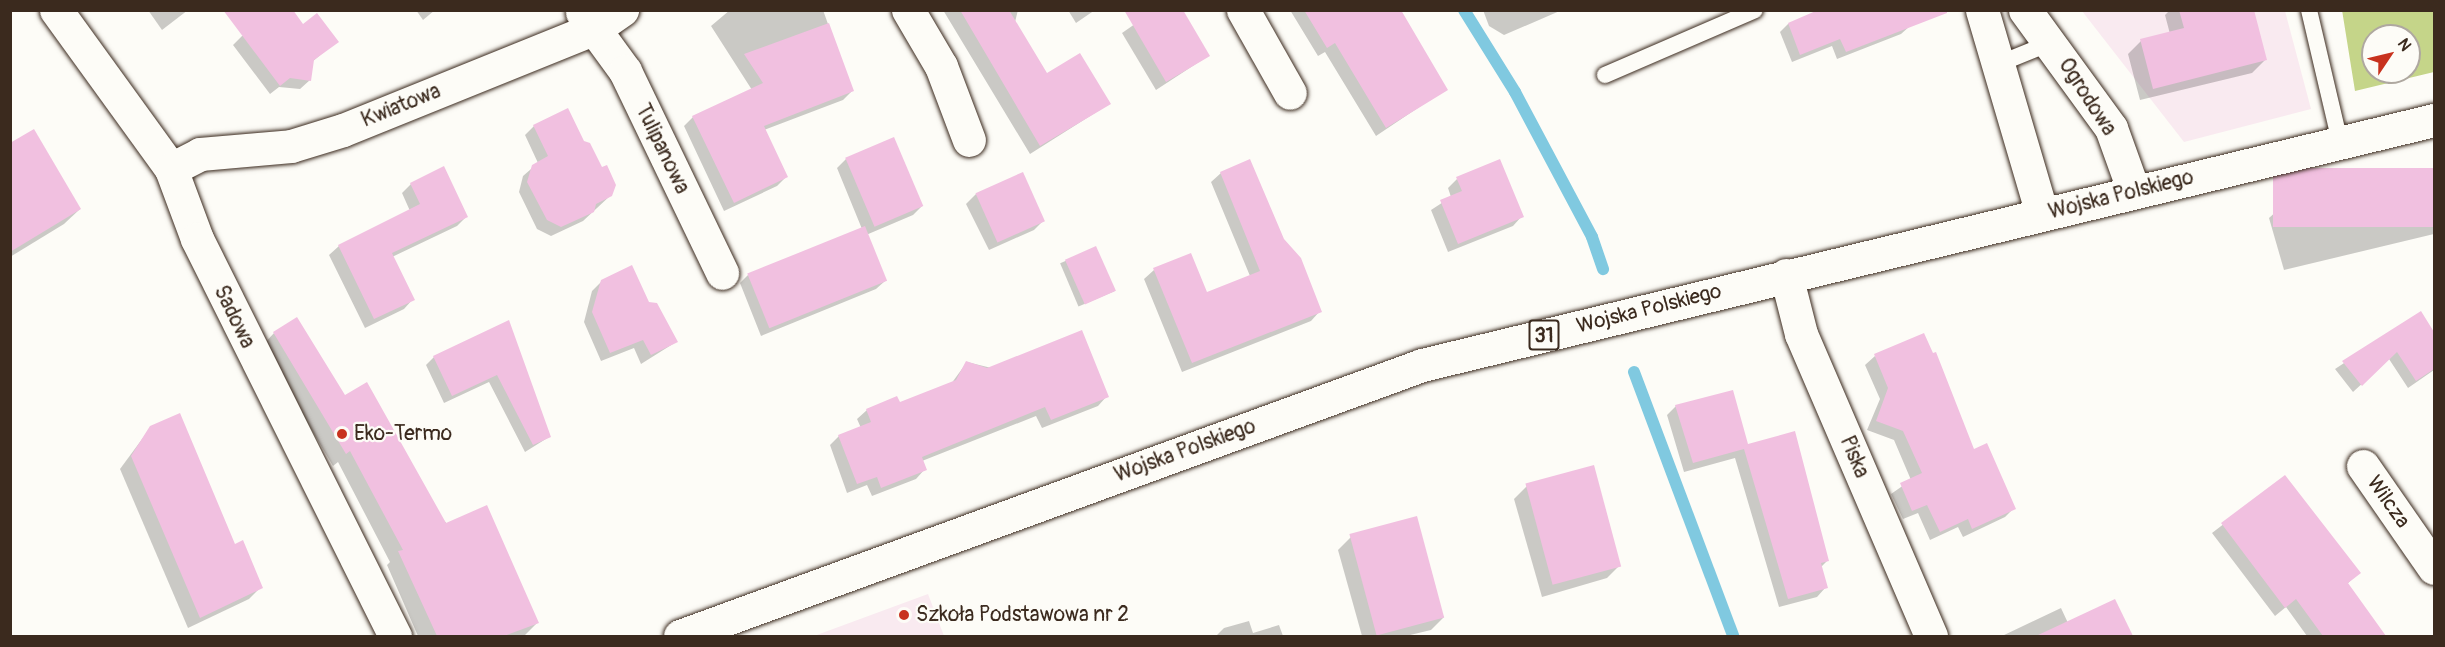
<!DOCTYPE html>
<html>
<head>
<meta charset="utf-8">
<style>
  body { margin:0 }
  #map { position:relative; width:2445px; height:647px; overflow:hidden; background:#fdfcf7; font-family:Pangolin,sans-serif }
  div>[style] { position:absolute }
  .built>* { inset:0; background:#f9eaf0 }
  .green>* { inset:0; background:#c5d589 }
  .shadow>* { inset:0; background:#0003; transform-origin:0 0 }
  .stream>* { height:12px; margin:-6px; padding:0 6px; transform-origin:6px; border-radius:6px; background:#80c9e0 }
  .building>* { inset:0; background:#f1c0e0; transform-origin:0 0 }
  .roads { filter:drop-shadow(0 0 2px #3b2a1e) drop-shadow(0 0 2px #3b2a1e) }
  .service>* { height:16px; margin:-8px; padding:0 8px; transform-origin:8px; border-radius:8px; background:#fdfcf7 }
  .minor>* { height:33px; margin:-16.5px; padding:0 16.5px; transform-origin:16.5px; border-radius:16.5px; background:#fdfcf7 }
  .primary>* { height:33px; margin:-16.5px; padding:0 16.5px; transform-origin:16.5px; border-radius:16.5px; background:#fdfcf7 }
  .dots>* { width:16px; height:16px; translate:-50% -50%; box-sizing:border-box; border:3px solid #fdfcf7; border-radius:50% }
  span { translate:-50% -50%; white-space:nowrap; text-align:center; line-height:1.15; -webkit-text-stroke:4.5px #fdfcf7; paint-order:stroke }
  .shield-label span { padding:2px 4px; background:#fdfcf7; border:2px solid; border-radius:4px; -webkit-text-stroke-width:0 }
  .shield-label { font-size:20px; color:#3b2a1e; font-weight:700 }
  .street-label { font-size:21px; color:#3b2a1e }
  .poi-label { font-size:21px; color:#3b2a1e }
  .left { translate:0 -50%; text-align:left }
  .frame { position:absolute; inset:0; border:12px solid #3b2a1e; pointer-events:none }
  .north { position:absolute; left:2361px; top:24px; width:60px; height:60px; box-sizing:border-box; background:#fdfcf7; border:2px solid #afa8a0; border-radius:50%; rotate:55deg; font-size:16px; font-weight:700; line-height:24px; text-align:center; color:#3b2a1e }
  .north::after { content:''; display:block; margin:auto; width:21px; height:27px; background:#c8321e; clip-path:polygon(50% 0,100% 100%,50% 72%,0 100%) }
</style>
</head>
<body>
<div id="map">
  <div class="built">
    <i style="clip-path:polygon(2082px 11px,2285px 11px,2311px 109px,2184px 142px)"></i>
    <i style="clip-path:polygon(928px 594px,944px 636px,814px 636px)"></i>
  </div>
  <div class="green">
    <i style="clip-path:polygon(evenodd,2342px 10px,2434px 11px,2434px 72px,2355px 91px,2342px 10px,2373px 36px,2409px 36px,2409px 72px,2373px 72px,2373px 36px)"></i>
  </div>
  <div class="shadow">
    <i style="clip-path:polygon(148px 10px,188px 10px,162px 30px)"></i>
    <i style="clip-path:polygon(416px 10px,435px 10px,423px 20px)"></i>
    <i style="clip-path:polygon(730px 10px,823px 10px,852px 91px,843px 100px,764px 130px,786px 177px,777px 186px,724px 211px,684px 126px,693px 117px,752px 90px,711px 26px)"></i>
    <i style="clip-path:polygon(943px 10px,1018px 10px,1015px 22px,1046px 75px,1109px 104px,1030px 154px)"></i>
    <i style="clip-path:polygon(1068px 10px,1095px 10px,1076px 23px)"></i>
    <i style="clip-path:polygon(1155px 10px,1208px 56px,1156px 90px,1122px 33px)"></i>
    <i style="clip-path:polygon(1290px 10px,1362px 10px,1446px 89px,1376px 136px,1325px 52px,1318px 56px)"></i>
    <i style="clip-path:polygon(1483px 10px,1562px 10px,1504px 35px,1489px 26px)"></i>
    <i style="clip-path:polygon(2170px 10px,2253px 10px,2265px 60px,2252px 73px,2140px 100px,2128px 54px,2141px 41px,2170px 34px,2165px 15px)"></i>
    <i style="clip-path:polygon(1788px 24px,1910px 26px,1901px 34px,1837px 59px,1832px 46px,1792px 62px,1780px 32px)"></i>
    <i style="clip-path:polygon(303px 26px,337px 41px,312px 62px,310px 80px,300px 89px,279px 87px,270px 94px,233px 45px,242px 36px)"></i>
    <i style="clip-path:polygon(534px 126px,583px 142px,602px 169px,611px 195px,583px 221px,551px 236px,537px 229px,519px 192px,523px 176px,538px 163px,525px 135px)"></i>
    <i style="clip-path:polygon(10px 145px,80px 209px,64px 224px,10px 257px)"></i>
    <i style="clip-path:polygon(846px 159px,922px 206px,913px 215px,866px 235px,885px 281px,876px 289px,761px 336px,740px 283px,748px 275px,862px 229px,837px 168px)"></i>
    <i style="clip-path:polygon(2434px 171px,2434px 234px,2284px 270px,2269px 218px,2279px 209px)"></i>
    <i style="clip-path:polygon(1221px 173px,1283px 240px,1320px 311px,1311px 321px,1182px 372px,1144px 279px,1154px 270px,1206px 294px,1250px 276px,1211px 182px)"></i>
    <i style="clip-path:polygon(1457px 179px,1522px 216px,1513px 226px,1448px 252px,1431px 210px,1451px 197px,1448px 188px)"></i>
    <i style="clip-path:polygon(411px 184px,467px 216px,457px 226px,392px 257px,413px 299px,404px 309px,365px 328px,329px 255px,339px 246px,410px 211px,402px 193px)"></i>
    <i style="clip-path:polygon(976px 194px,1044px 220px,1034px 230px,989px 250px,966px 204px)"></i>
    <i style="left:1096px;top:248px;width:47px;height:39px;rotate:67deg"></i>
    <i style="clip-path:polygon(602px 281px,648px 304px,676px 342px,641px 364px,634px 348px,601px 361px,584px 322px,592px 291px)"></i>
    <i style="clip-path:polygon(2420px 313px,2434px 335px,2434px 370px,2408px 388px,2389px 359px,2353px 392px,2335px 369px)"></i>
    <i style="clip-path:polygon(508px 322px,549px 437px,525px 452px,489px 382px,444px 403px,426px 365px,434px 357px)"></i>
    <i style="clip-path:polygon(274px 333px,537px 623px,525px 635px,418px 636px,387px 565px,390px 562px,338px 462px,333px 466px,262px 346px)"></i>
    <i style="clip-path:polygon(1875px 356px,1973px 451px,2014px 508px,2005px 517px,1963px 537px,1958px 527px,1930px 540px,1918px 513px,1903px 519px,1891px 494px,1911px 480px,1894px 440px,1867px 430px,1880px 399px,1865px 365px)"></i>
    <i style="clip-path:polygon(967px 362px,1107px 396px,1098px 406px,1042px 428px,1036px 416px,922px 461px,925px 469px,916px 479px,872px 496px,867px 485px,847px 493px,830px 445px,839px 436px,861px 428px,857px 419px,867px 410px,899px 404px,951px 384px)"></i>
    <i style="clip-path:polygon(1676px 406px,1747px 446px,1827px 561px,1821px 567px,1826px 587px,1817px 597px,1779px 607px,1735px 458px,1684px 472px,1667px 415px)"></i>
    <i style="clip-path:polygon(151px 427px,261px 587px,249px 599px,188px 628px,120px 469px)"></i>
    <i style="clip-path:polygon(2285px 477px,2359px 573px,2347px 584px,2384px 636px,2307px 636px,2286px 607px,2275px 616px,2212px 533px)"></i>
    <i style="clip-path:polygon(1527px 486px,1620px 565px,1607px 578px,1542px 597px,1514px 499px)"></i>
    <i style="clip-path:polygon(1351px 537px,1444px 617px,1431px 630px,1406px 636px,1362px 636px,1338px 550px)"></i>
    <i style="clip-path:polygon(2061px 608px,2068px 623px,2129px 631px,2124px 636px,2002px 636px)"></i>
    <i style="clip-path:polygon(1249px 621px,1253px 633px,1279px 625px,1283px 636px,1216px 636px,1224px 628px)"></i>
  </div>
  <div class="stream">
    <i style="left:1464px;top:10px;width:97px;rotate:58.1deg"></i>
    <i style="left:1515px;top:92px;width:164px;rotate:62deg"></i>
    <i style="left:1592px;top:237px;width:34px;rotate:71deg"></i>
    <i style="left:1634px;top:372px;width:282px;rotate:69.4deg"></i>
  </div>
  <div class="building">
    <i style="clip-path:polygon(223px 10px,293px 10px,303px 24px,317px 13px,339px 42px,314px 60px,311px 81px,290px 78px,280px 86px)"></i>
    <i style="clip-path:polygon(960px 10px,1009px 10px,1047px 73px,1080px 53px,1111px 104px,1040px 146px)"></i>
    <i style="clip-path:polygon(1124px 10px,1183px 10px,1210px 56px,1166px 82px)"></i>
    <i style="clip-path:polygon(1304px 10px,1401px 10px,1448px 90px,1386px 128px,1335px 43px,1327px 48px)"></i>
    <i style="clip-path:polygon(1818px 10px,1947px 10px,1947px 13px,1846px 52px,1840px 39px,1800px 55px,1788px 23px)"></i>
    <i style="clip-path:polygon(2179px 10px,2254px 10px,2267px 60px,2153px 89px,2140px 39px,2184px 28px)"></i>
    <i style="clip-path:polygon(829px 23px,854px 91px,764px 126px,788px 177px,734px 203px,692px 116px,763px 83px,744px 54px)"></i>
    <i style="clip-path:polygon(568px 108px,584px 141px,590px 143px,602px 167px,607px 165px,616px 185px,612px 196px,596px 204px,594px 212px,561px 227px,547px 220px,527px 182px,532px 165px,548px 156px,533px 125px)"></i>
    <i style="clip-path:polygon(34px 129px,81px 209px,10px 252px,10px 143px)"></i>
    <i style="left:894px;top:137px;width:75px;height:53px;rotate:67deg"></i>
    <i style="clip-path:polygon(1250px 159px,1284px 239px,1301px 258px,1322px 312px,1192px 363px,1153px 268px,1191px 253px,1207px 292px,1260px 271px,1220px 172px)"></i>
    <i style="clip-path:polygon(1500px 159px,1524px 217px,1458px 244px,1440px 200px,1462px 191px,1456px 177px)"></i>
    <i style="clip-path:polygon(444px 166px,468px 217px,392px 253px,415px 300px,374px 319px,338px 245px,420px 204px,410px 183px)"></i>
    <i style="left:2434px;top:168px;width:59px;height:161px;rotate:90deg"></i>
    <i style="left:1023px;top:172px;width:54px;height:52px;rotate:66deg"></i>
    <i style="left:865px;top:226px;width:59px;height:127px;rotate:68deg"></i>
    <i style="left:1096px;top:246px;width:49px;height:34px;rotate:66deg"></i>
    <i style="clip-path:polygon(632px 265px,649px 302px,657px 303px,678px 342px,651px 355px,643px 340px,610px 353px,592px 312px,601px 280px)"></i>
    <i style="clip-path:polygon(2421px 311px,2434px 332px,2434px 369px,2416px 381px,2397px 352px,2362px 386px,2342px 361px)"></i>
    <i style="clip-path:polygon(297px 317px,345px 395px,367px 382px,446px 523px,487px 505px,539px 623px,504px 636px,437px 636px,398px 551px,403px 550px,350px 451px,346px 454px,273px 332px)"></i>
    <i style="clip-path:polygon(509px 320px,551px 437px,533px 445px,497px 375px,452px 396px,433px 356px)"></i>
    <i style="clip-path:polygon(1082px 330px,1109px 397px,1051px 420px,1045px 407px,922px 457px,927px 470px,881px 488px,877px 477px,857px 484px,838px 435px,871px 422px,866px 409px,897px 396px,900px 402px,956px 380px,966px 361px,987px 368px)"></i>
    <i style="clip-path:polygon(1924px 333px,1933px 353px,1936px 352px,1974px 449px,1987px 443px,2016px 509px,1972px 529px,1968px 519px,1940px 532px,1927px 505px,1912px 511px,1900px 483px,1922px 473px,1903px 431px,1876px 421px,1888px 388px,1874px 354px)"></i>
    <i style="clip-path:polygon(1733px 390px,1748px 444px,1795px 431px,1829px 561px,1821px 563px,1828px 588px,1788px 599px,1744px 449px,1693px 463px,1675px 405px)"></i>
    <i style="clip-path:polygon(180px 413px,235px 544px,243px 540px,263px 588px,200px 618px,131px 456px,150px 426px)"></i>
    <i style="left:1594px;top:465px;width:105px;height:71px;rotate:75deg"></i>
    <i style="clip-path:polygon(2285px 475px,2361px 573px,2348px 583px,2386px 636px,2323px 636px,2296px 599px,2285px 608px,2221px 523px)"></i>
    <i style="left:1417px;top:516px;width:105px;height:70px;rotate:75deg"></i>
    <i style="clip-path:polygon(2115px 599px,2133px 636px,2036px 636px)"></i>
  </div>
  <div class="roads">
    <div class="service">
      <i style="left:2309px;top:10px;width:136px;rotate:76.8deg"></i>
      <i style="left:2001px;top:63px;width:53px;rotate:-22.2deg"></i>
      <i style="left:1605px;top:75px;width:163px;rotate:-23.4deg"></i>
    </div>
    <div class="minor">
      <i style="left:56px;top:10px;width:196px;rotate:54.1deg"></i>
      <i style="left:171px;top:169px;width:75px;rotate:69.6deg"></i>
      <i style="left:197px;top:239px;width:444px;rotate:63.5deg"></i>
      <i style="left:908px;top:10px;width:65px;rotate:59.5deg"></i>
      <i style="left:941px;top:66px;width:79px;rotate:69.3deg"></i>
      <i style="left:1243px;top:10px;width:95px;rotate:60.5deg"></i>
      <i style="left:1982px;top:10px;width:213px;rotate:73.6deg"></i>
      <i style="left:2025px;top:10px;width:146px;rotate:53.9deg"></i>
      <i style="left:2111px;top:128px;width:68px;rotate:70.2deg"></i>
      <i style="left:582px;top:12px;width:73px;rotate:53.9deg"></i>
      <i style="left:625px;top:71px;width:224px;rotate:64.3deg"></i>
      <i style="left:171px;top:169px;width:33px;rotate:-27deg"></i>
      <i style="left:200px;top:154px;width:91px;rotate:-5deg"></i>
      <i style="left:291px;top:146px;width:54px;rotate:-17.1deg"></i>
      <i style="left:343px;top:130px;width:273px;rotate:-22deg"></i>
      <i style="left:596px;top:28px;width:32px;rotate:-35deg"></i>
      <i style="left:1786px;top:275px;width:61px;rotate:75.7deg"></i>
      <i style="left:1801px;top:334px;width:329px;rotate:66.7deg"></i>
      <i style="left:2363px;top:466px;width:124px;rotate:55.2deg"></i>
    </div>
    <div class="primary">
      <i style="left:680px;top:636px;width:790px;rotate:-20.06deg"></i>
      <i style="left:1422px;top:365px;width:1041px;rotate:-13.61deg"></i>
    </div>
  </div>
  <div class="dots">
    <i style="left:342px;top:434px;background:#c8321e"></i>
    <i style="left:904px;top:615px;background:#c8321e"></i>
  </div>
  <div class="shield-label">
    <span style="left:1544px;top:335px">31</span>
  </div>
  <div class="street-label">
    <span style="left:2087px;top:97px;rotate:57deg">Ogrodowa</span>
    <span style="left:401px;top:106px;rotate:-22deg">Kwiatowa</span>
    <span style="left:662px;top:149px;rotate:64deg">Tulipanowa</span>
    <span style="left:2121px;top:195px;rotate:-14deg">Wojska Polskiego</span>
    <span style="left:1649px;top:309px;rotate:-14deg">Wojska Polskiego</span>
    <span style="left:234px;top:317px;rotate:64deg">Sadowa</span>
    <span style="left:1185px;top:451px;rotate:-20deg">Wojska Polskiego</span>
    <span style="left:1854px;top:457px;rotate:67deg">Piska</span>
    <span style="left:2388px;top:502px;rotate:55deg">Wilcza</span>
  </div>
  <div class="poi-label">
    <span class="left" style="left:354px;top:434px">Eko-Termo</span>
    <span class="left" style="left:916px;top:615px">Szkoła Podstawowa nr 2</span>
  </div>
  <div class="frame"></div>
  <div class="north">N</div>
</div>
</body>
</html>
